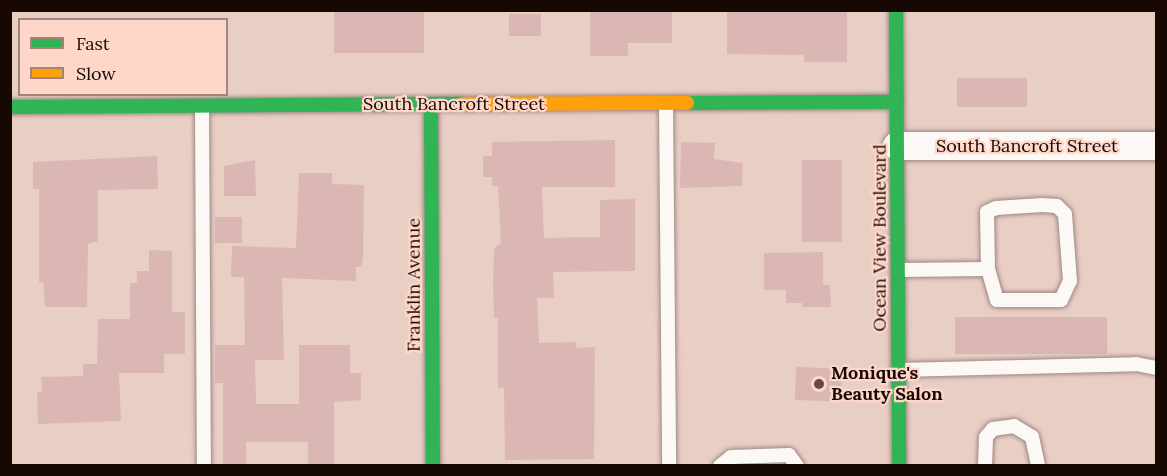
<!DOCTYPE html>
<html>
<head>
<meta charset="utf-8">
<style>
  body { margin:0 }
  #map { position:relative; width:1167px; height:476px; overflow:hidden; background:#e9cec4; font-family:Lora,serif }
  div>[style] { position:absolute }
  .building>* { inset:0; background:#dbb7b3; transform-origin:0 0 }
  .roads { filter:drop-shadow(0 0 2px #9d8982) drop-shadow(0 0 2px #9d8982) }
  .lane>* { height:14px; margin:-7px; padding:0 7px; transform-origin:7px; border-radius:7px; background:#fcf8f6 }
  .street>* { height:28px; margin:-14px; padding:0 14px; transform-origin:14px; border-radius:14px; background:#fcf8f6 }
  .fast>* { height:14px; margin:-7px; padding:0 7px; transform-origin:7px; border-radius:7px; background:#30b455 }
  .slow>* { height:14px; margin:-7px; padding:0 7px; transform-origin:7px; border-radius:7px; background:#ff9f0a }
  .dots>* { width:16px; height:16px; translate:-50% -50%; box-sizing:border-box; border:3px solid #fed7c8; border-radius:50% }
  span { translate:-50% -50%; white-space:nowrap; text-align:center; line-height:1.15; -webkit-text-stroke:4.5px #fed7c8; paint-order:stroke }
  .street-label { font-size:18px; color:#180804 }
  .poi-label { font-size:18px; color:#180804; font-weight:700 }
  .left { translate:0 -50%; text-align:left }
  .frame { position:absolute; inset:0; border:12px solid #180804; pointer-events:none }
  .legend { position:absolute; left:18px; top:18px; width:210px; height:78px; box-sizing:border-box; background:#fed7c8; border:2px solid #a2847a; margin:0; padding:8px 10px; list-style:none; font-size:18px; color:#180804 }
  .legend li { display:flex; align-items:center; gap:12px; height:30px }
  .legend b { width:30px; border:2px solid #a2847a }
</style>
</head>
<body>
<div id="map">
  <div class="building">
    <i style="left:334px;top:10px;width:90px;height:43px"></i>
    <i style="clip-path:polygon(672px 10px,672px 43px,628px 43px,628px 56px,590px 56px,590px 11px)"></i>
    <i style="clip-path:polygon(727px 10px,847px 10px,847px 62px,804px 62px,804px 55px,727px 54px)"></i>
    <i style="left:509px;top:14px;width:32px;height:22px"></i>
    <i style="left:957px;top:78px;width:70px;height:29px"></i>
    <i style="clip-path:polygon(615px 140px,615px 187px,542px 187px,544px 238px,600px 237px,600px 200px,635px 199px,635px 271px,553px 272px,554px 298px,537px 298px,539px 343px,576px 342px,576px 348px,595px 347px,594px 459px,505px 460px,504px 388px,498px 388px,498px 318px,494px 318px,493px 285px,494px 248px,501px 243px,498px 186px,492px 186px,492px 177px,483px 177px,483px 156px,492px 156px,492px 142px)"></i>
    <i style="clip-path:polygon(681px 142px,715px 143px,714px 159px,743px 163px,742px 186px,680px 188px)"></i>
    <i style="clip-path:polygon(157px 156px,158px 189px,98px 190px,98px 241px,88px 244px,87px 307px,45px 307px,43px 282px,39px 282px,39px 189px,33px 189px,33px 162px)"></i>
    <i style="clip-path:polygon(255px 160px,256px 196px,224px 196px,224px 166px)"></i>
    <i style="left:802px;top:160px;width:40px;height:82px"></i>
    <i style="clip-path:polygon(299px 173px,332px 173px,332px 184px,364px 185px,363px 259px,361px 267px,356px 267px,356px 281px,282px 278px,284px 360px,255px 360px,256px 404px,299px 404px,299px 345px,350px 345px,350px 373px,361px 373px,361px 400px,334px 402px,334px 465px,308px 465px,308px 442px,246px 442px,246px 465px,223px 465px,223px 383px,215px 383px,215px 345px,245px 345px,244px 277px,231px 277px,232px 246px,296px 248px)"></i>
    <i style="left:215px;top:217px;width:27px;height:26px"></i>
    <i style="clip-path:polygon(149px 250px,172px 251px,172px 312px,185px 312px,185px 354px,164px 354px,164px 373px,119px 373px,121px 421px,38px 424px,37px 392px,42px 392px,41px 377px,83px 376px,83px 364px,97px 364px,98px 319px,130px 319px,130px 283px,137px 283px,137px 271px,149px 271px)"></i>
    <i style="clip-path:polygon(823px 252px,823px 285px,830px 285px,831px 307px,802px 307px,802px 303px,786px 303px,786px 290px,764px 290px,764px 253px)"></i>
    <i style="left:1107px;top:317px;width:37px;height:152px;rotate:90deg"></i>
    <i style="left:796px;top:367px;width:46px;height:33px;rotate:2deg"></i>
  </div>
  <div class="roads">
    <div class="lane">
      <i style="left:666px;top:103px;width:363px;rotate:89.5deg"></i>
      <i style="left:202px;top:106px;width:360px;rotate:89.7deg"></i>
      <i style="left:898px;top:270px;width:90px;rotate:-0.6deg"></i>
      <i style="left:988px;top:269px;width:32px;rotate:74deg"></i>
      <i style="left:997px;top:300px;width:64px"></i>
      <i style="left:1061px;top:300px;width:21px;rotate:-65deg"></i>
      <i style="left:1070px;top:281px;width:67px;rotate:-94.3deg"></i>
      <i style="left:1065px;top:214px;width:11px;rotate:-135deg"></i>
      <i style="left:1057px;top:206px;width:15px;rotate:-176deg"></i>
      <i style="left:1042px;top:205px;width:46px;rotate:176.3deg"></i>
      <i style="left:996px;top:208px;width:10px;rotate:156deg"></i>
      <i style="left:987px;top:212px;width:57px;rotate:89deg"></i>
      <i style="left:898px;top:370px;width:238px;rotate:-1.4deg"></i>
      <i style="left:1136px;top:364px;width:20px;rotate:11deg"></i>
      <i style="left:720px;top:466px;width:14px;rotate:-39deg"></i>
      <i style="left:731px;top:457px;width:58px;rotate:-2deg"></i>
      <i style="left:789px;top:455px;width:14px;rotate:54deg"></i>
      <i style="left:985px;top:466px;width:29px;rotate:-88deg"></i>
      <i style="left:986px;top:437px;width:11px;rotate:-49deg"></i>
      <i style="left:993px;top:429px;width:21px;rotate:-8deg"></i>
      <i style="left:1014px;top:426px;width:21px;rotate:31deg"></i>
      <i style="left:1032px;top:437px;width:30px;rotate:78deg"></i>
    </div>
    <div class="street">
      <i style="left:897px;top:146px;width:259px"></i>
    </div>
    <div class="fast">
      <i style="left:896px;top:10px;width:456px;rotate:89.6deg"></i>
      <i style="left:687px;top:103px;width:210px;rotate:-0.3deg"></i>
      <i style="left:431px;top:104px;width:362px;rotate:89.7deg"></i>
      <i style="left:10px;top:107px;width:453px;rotate:-0.4deg"></i>
    </div>
    <div class="slow">
      <i style="left:463px;top:104px;width:224px;rotate:-0.3deg"></i>
    </div>
  </div>
  <div class="dots">
    <i style="left:819px;top:384px;background:#614d47"></i>
  </div>
  <div class="street-label">
    <span style="left:454px;top:104px">South Bancroft Street</span>
    <span style="left:1027px;top:146px">South Bancroft Street</span>
    <span style="left:880px;top:238px;rotate:-90deg">Ocean View Boulevard</span>
    <span style="left:414px;top:285px;rotate:-90deg">Franklin Avenue</span>
  </div>
  <div class="poi-label">
    <span class="left" style="left:831px;top:384px">Monique's<br>Beauty Salon</span>
  </div>
  <div class="frame"></div>
  <ul class="legend">
  <li><b style="height:8px;background:#30b455"></b>Fast</li>
  <li><b style="height:8px;background:#ff9f0a"></b>Slow</li>
  </ul>
</div>
</body>
</html>
